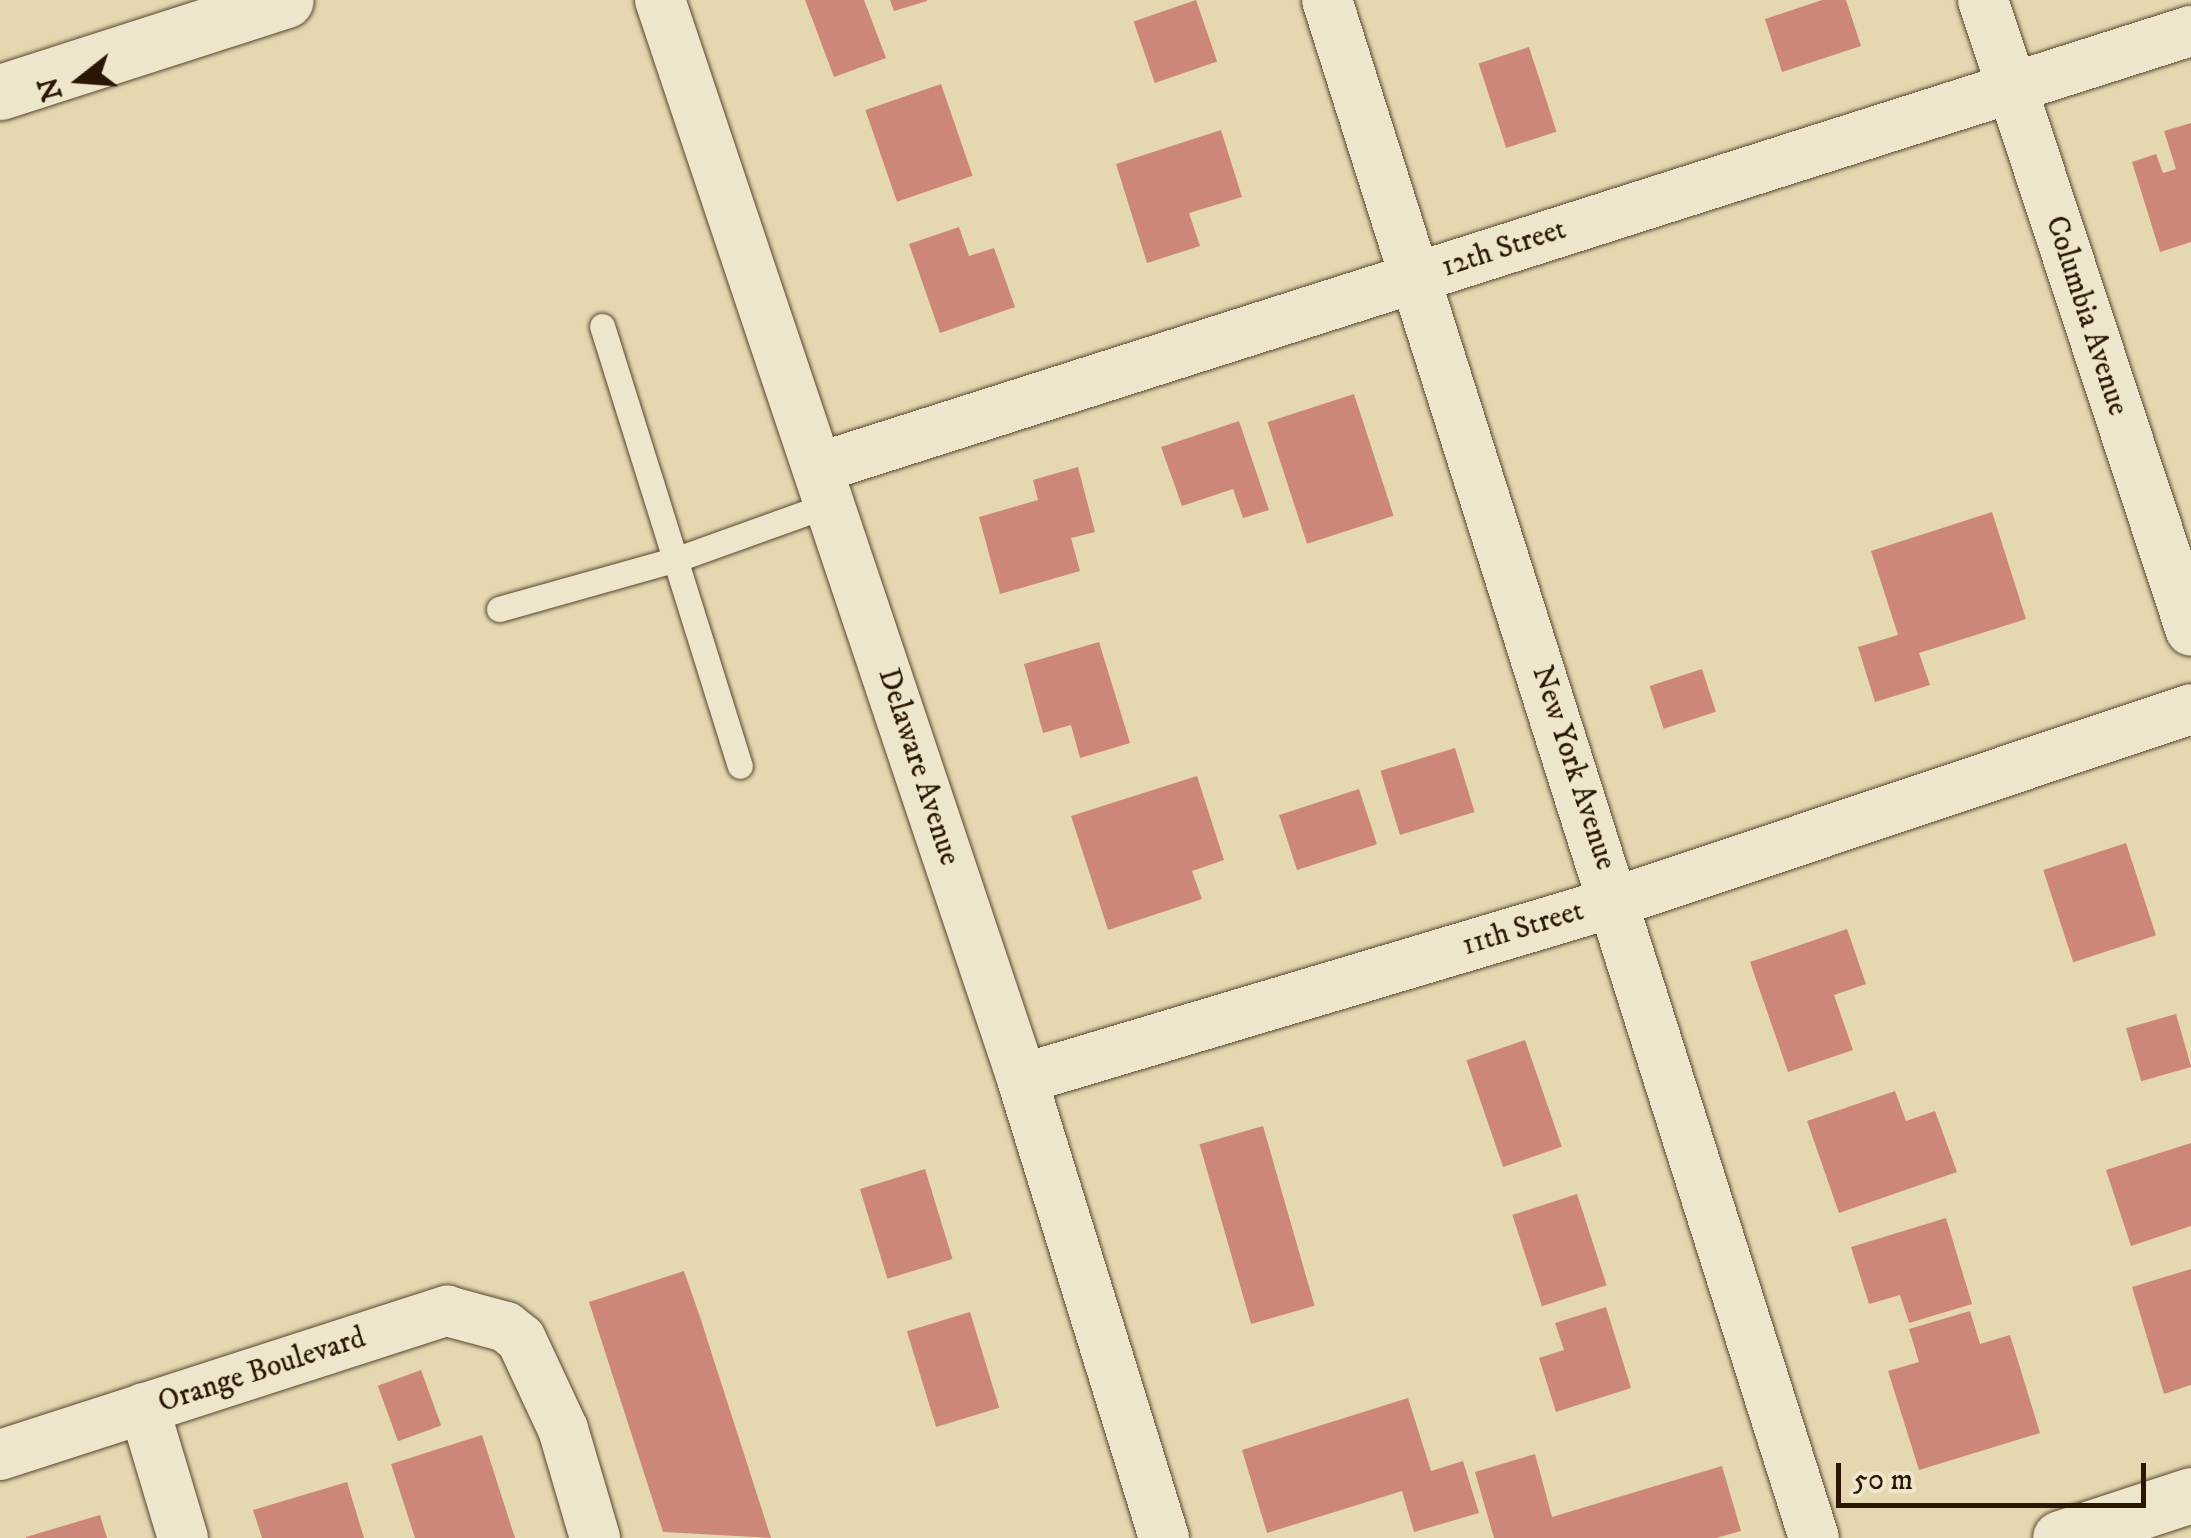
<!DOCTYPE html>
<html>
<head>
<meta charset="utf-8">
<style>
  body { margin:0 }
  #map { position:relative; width:2191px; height:1538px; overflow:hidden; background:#e5d8b1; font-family:"IM FELL DW Pica",serif }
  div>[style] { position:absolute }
  .building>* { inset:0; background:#cd8778; transform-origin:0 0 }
  .roads { filter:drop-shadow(0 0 2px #59462f) drop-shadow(0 0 2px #59462f) }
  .lane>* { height:25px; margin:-12.5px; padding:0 12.5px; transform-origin:12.5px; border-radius:12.5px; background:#eee6cc }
  .street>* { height:50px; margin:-25px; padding:0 25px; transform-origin:25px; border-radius:25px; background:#eee6cc }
  .secondary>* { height:55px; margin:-27.5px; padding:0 27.5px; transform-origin:27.5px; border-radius:27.5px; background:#eee6cc }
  span { translate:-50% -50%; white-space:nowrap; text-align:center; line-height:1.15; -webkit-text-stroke:8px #eee6cc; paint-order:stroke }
  .street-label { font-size:30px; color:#2a1604 }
  .north { position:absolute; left:30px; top:30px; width:100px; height:100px; -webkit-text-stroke:8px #eee6cc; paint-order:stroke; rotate:253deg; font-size:28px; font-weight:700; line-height:40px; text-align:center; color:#2a1604 }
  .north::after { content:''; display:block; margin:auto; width:35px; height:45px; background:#2a1604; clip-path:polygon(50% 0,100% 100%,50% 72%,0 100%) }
  .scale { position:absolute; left:1836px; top:1463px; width:310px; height:45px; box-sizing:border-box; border:5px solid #2a1604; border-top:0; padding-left:12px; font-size:30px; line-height:35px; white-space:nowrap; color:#2a1604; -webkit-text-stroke:8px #eee6cc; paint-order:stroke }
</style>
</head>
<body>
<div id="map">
  <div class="building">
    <i style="clip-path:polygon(805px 0,864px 0,886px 58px,834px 77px)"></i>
    <i style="clip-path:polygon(890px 0,927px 0,927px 1px,894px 11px)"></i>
    <i style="left:1196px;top:0;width:65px;height:66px;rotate:71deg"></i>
    <i style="clip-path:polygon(1822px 0,1846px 0,1861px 46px,1782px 72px,1765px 19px)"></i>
    <i style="left:1529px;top:47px;width:89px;height:53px;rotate:72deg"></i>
    <i style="left:941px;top:84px;width:97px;height:80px;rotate:71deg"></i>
    <i style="clip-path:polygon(2191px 123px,2191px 242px,2160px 252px,2132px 162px,2156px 154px,2163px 173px,2176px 169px,2164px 131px)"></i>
    <i style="clip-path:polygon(1221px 130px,1242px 197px,1189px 213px,1200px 246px,1147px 263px,1116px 164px)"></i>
    <i style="clip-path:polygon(959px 227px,969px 256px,994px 248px,1015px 307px,940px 333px,909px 244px)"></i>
    <i style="left:1354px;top:394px;width:128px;height:91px;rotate:72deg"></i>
    <i style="clip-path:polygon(1239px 421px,1269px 510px,1243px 518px,1233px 489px,1182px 506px,1161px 447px)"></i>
    <i style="clip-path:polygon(1078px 467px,1095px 532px,1071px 538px,1080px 571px,1000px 594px,979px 517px,1038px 500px,1033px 480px)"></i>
    <i style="clip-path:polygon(1992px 512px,2026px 619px,1919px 653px,1930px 685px,1875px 702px,1858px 647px,1898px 635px,1871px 551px)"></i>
    <i style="clip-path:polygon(1099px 642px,1130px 743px,1080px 758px,1071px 725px,1043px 733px,1024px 664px)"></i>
    <i style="left:1702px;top:669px;width:45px;height:55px;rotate:72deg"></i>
    <i style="left:1455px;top:748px;width:67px;height:78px;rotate:73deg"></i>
    <i style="clip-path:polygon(1197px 776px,1224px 860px,1192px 871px,1202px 899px,1108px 930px,1071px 816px)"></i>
    <i style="left:1359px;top:789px;width:58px;height:84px;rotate:72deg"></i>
    <i style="left:2126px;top:843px;width:97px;height:87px;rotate:72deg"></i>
    <i style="clip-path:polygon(1847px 929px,1866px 984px,1834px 995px,1853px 1050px,1788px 1072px,1750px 962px)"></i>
    <i style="left:2176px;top:1014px;width:55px;height:52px;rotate:74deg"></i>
    <i style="left:1525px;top:1040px;width:113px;height:62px;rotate:71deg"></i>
    <i style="clip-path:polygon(1895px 1091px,1906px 1121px,1935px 1111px,1957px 1172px,1839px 1213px,1807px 1121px)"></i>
    <i style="left:1263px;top:1126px;width:187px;height:66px;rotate:74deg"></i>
    <i style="clip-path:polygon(2191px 1143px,2191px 1226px,2131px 1246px,2106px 1170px)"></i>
    <i style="left:925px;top:1169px;width:94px;height:68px;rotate:73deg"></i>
    <i style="left:1577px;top:1194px;width:96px;height:68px;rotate:72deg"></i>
    <i style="clip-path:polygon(1946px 1218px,1972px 1304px,1909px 1323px,1900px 1295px,1869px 1304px,1851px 1247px)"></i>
    <i style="clip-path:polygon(2191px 1269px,2191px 1385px,2164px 1394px,2132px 1287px)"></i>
    <i style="clip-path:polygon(684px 1271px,700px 1317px,771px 1538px,663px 1532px,589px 1302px)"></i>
    <i style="clip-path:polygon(1606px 1307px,1631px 1388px,1556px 1412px,1539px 1358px,1564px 1350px,1555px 1323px)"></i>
    <i style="clip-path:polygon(1970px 1311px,1980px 1344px,2010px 1335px,2040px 1433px,1919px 1470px,1888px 1371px,1919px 1362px,1909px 1329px)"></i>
    <i style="left:970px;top:1312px;width:100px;height:66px;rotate:73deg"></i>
    <i style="left:421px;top:1370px;width:59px;height:46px;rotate:70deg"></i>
    <i style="clip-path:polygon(1408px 1398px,1431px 1471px,1463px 1461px,1479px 1513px,1414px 1532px,1402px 1491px,1267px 1533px,1242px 1450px)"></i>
    <i style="clip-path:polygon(482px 1435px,515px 1538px,415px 1538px,391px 1464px)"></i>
    <i style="clip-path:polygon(1535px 1454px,1552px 1517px,1722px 1466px,1741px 1531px,1716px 1538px,1494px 1538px,1475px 1472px)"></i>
    <i style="clip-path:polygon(347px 1482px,364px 1538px,262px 1538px,253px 1510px)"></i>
    <i style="clip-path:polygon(100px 1515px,107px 1538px,26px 1538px,26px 1537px)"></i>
  </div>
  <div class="roads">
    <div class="lane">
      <i style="left:602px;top:326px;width:461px;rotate:72.6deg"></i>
      <i style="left:499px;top:609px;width:188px;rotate:-15.7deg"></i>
      <i style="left:680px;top:558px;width:159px;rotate:-19.8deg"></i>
    </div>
    <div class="street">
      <i style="left:660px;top:0;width:1138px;rotate:71.45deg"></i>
      <i style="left:1022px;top:1079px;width:480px;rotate:72.8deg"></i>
      <i style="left:1327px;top:0;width:1613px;rotate:72.43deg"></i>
      <i style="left:1983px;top:0;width:664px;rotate:71.76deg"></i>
      <i style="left:818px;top:468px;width:1441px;rotate:-17.66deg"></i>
      <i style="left:1022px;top:1079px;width:619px;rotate:-16.62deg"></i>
      <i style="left:1615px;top:902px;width:607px;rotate:-18.52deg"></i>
      <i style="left:144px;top:1408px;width:136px;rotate:73.3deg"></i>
      <i style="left:0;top:1455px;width:470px;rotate:-17.9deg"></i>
      <i style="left:447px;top:1311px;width:61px;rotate:15.2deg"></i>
      <i style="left:506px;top:1327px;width:19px;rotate:39deg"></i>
      <i style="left:521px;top:1339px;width:99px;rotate:65deg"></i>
      <i style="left:563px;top:1429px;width:114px;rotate:73.6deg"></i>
    </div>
    <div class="secondary">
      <i style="left:0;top:92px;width:300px;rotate:-17.8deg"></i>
      <i style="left:2060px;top:1538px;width:138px;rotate:-18.2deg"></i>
    </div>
  </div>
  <div class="street-label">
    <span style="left:1504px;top:249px;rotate:-18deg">12th Street</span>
    <span style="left:2086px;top:316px;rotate:72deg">Columbia Avenue</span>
    <span style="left:918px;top:767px;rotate:72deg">Delaware Avenue</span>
    <span style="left:1573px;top:768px;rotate:72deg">New York Avenue</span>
    <span style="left:1523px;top:929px;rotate:-17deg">11th Street</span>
    <span style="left:262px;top:1371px;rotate:-18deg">Orange Boulevard</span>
  </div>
  <div class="north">N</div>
  <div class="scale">50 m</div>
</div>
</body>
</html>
